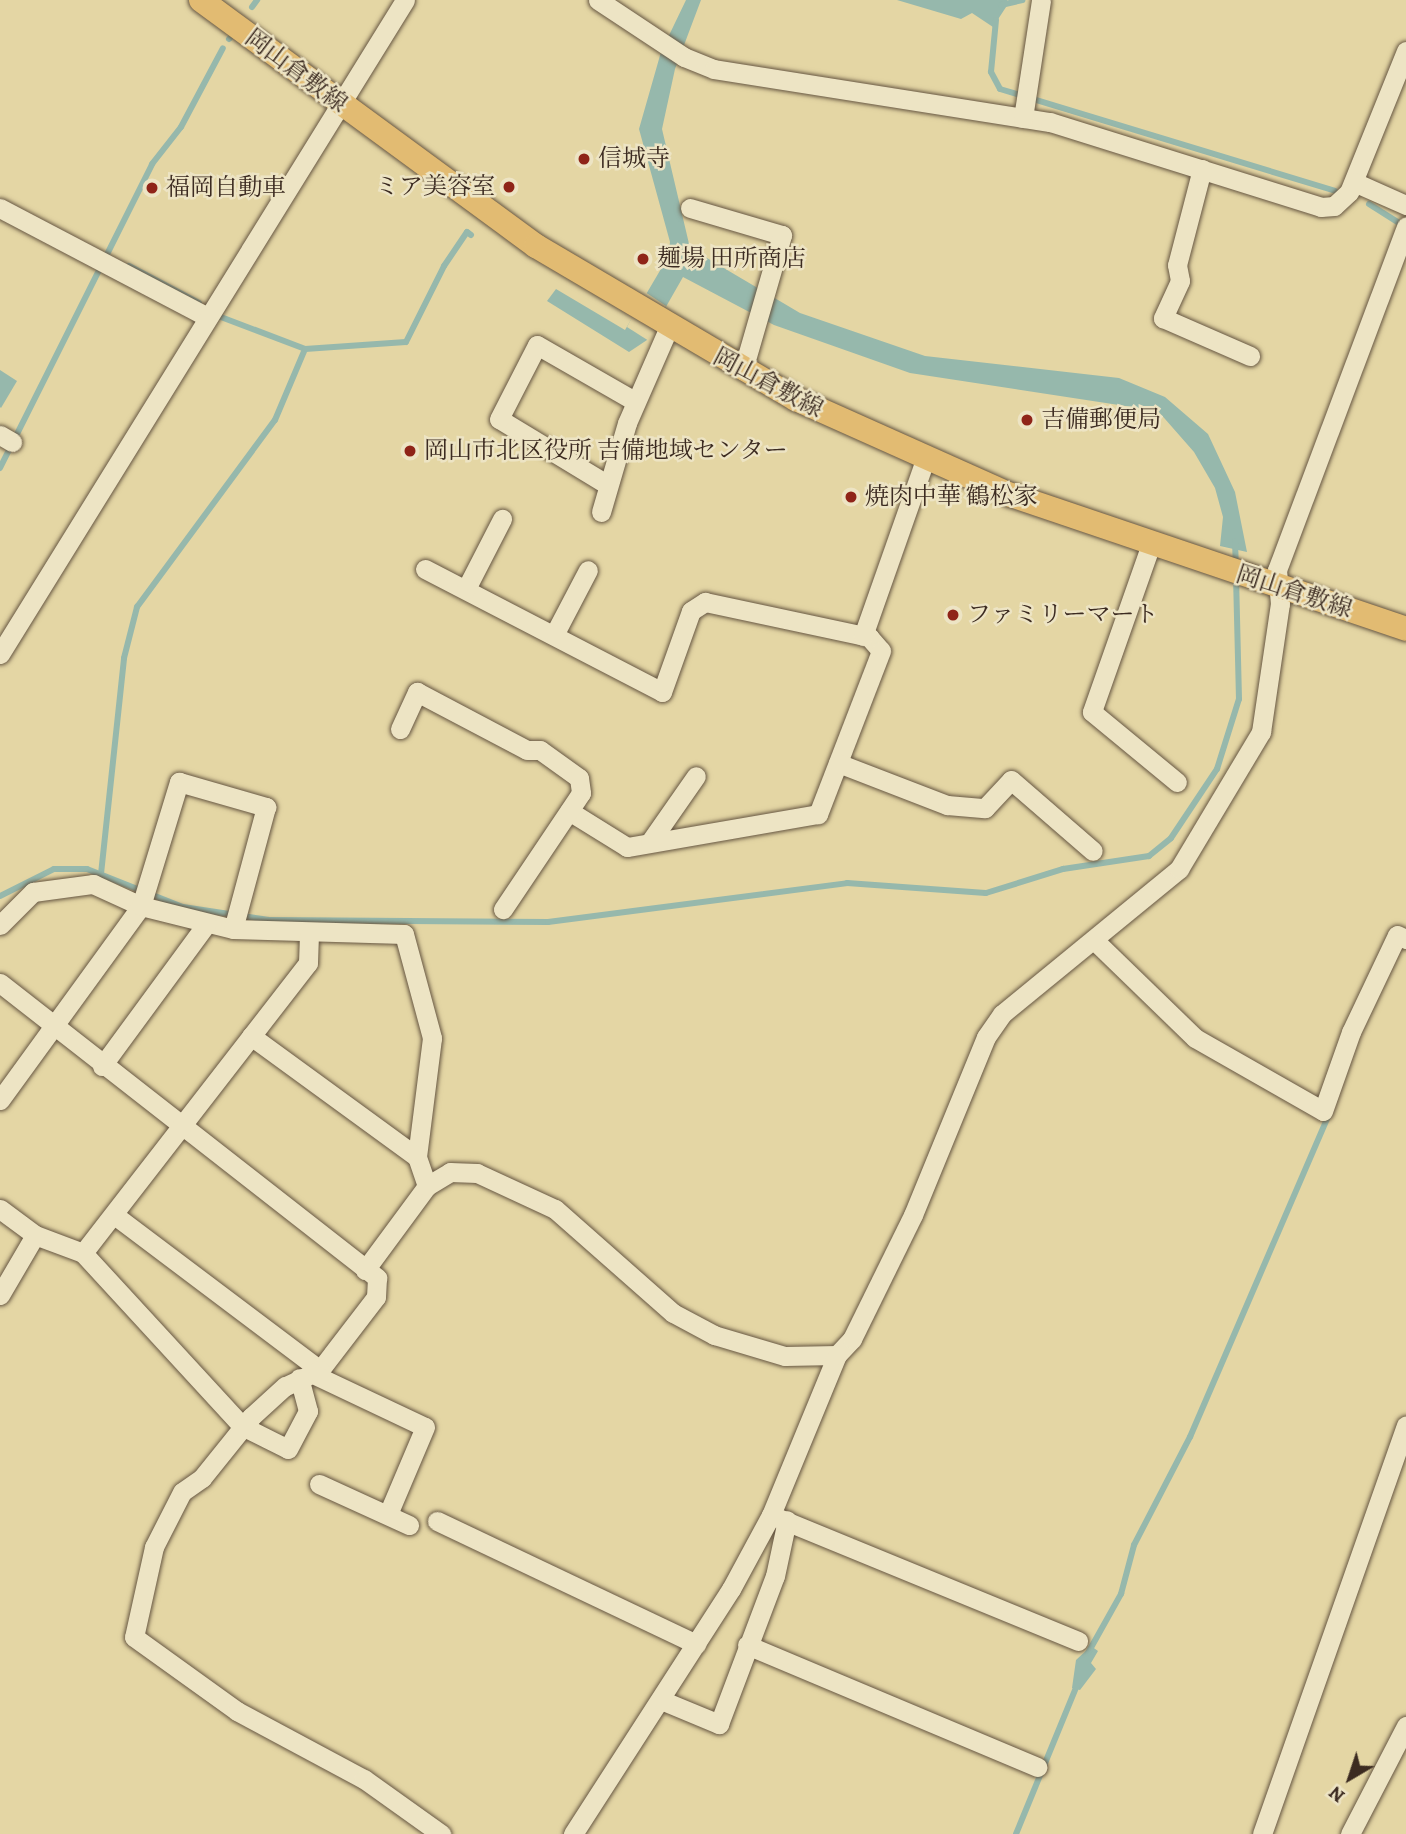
<!DOCTYPE html>
<html>
<head>
<meta charset="utf-8">
<style>
  body { margin:0 }
  #map { position:relative; width:1406px; height:1834px; overflow:hidden; background:#e4d6a4; font-family:Alegreya,"Noto Serif JP",serif }
  div>[style] { position:absolute }
  .water>* { inset:0; background:#96b8ac }
  .pier>* { inset:0; background:#e4d6a4 }
  .stream>* { height:6px; margin:-3px; padding:0 3px; transform-origin:3px; border-radius:3px; background:#96b8ac }
  .roads { filter:drop-shadow(0 0 2px #665642) drop-shadow(0 0 2px #665642) }
  .minor>* { height:19px; margin:-9.5px; padding:0 9.5px; transform-origin:9.5px; border-radius:9.5px; background:#ede4c4 }
  .major>* { height:24px; margin:-12px; padding:0 12px; transform-origin:12px; border-radius:12px; background:#e2bb72 }
  .dots>* { width:19px; height:19px; translate:-50% -50%; box-sizing:border-box; border:4px solid #ede4c4; border-radius:50% }
  span { translate:-50% -50%; white-space:nowrap; text-align:center; line-height:1.15; -webkit-text-stroke:5px #ede4c4; paint-order:stroke }
  .street-label { font-size:24px; color:#3c2b21 }
  .poi-label { font-size:24px; color:#3c2b21 }
  .left { translate:0 -50%; text-align:left }
  .right { translate:-100% -50%; text-align:right }
  .north { position:absolute; left:1315px; top:1743px; width:70px; height:70px; -webkit-text-stroke:5px #ede4c4; paint-order:stroke; rotate:219deg; font-size:19px; font-weight:700; line-height:28px; text-align:center; color:#3c2b21 }
  .north::after { content:''; display:block; margin:auto; width:24px; height:32px; background:#3c2b21; clip-path:polygon(50% 0,100% 100%,50% 72%,0 100%) }
</style>
</head>
<body>
<div id="map">
  <div class="water">
    <i style="clip-path:polygon(686px 0,701px 0,675px 69px,662px 129px,690px 248px,800px 313px,925px 356px,1119px 378px,1165px 397px,1208px 434px,1235px 492px,1247px 552px,1220px 546px,1223px 517px,1215px 488px,1194px 452px,1158px 411px,910px 373px,774px 325px,683px 277px,647px 340px,629px 352px,547px 301px,556px 289px,625px 330px,668px 257px,670px 242px,639px 129px,661px 52px)"></i>
    <i style="clip-path:polygon(897px 0,1007px 0,1008px 4px,993px 27px,972px 13px,961px 19px)"></i>
    <i style="clip-path:polygon(0 370px,17px 381px,1px 408px,0 407px)"></i>
    <i style="clip-path:polygon(1091px 1646px,1098px 1651px,1091px 1663px,1096px 1669px,1080px 1690px,1072px 1688px,1076px 1660px)"></i>
  </div>
  <div class="pier">
    <i style="clip-path:polygon(645px 292px,666px 306px,649px 341px,627px 327px)"></i>
  </div>
  <div class="stream">
    <i style="left:1001px;top:5px;width:22px;rotate:-13deg"></i>
    <i style="left:252px;top:7px;width:9px;rotate:-54deg"></i>
    <i style="left:996px;top:20px;width:52px;rotate:95.5deg"></i>
    <i style="left:991px;top:72px;width:19px;rotate:62deg"></i>
    <i style="left:1000px;top:89px;width:350px;rotate:16.9deg"></i>
    <i style="left:229px;top:39px;width:1px;rotate:-45deg"></i>
    <i style="left:1369px;top:204px;width:41px;rotate:32.2deg"></i>
    <i style="left:129px;top:266px;width:79px;rotate:27.9deg"></i>
    <i style="left:213px;top:314px;width:98px;rotate:20.8deg"></i>
    <i style="left:0;top:468px;width:340px;rotate:-63.4deg"></i>
    <i style="left:152px;top:164px;width:47px;rotate:-51.9deg"></i>
    <i style="left:181px;top:127px;width:89px;rotate:-62deg"></i>
    <i style="left:1235px;top:541px;width:24px;rotate:88deg"></i>
    <i style="left:101px;top:874px;width:217px;rotate:-83.9deg"></i>
    <i style="left:124px;top:658px;width:53px;rotate:-75.7deg"></i>
    <i style="left:137px;top:607px;width:232px;rotate:-53.6deg"></i>
    <i style="left:275px;top:420px;width:77px;rotate:-67.1deg"></i>
    <i style="left:305px;top:349px;width:101px;rotate:-4deg"></i>
    <i style="left:406px;top:342px;width:85px;rotate:-63.4deg"></i>
    <i style="left:444px;top:266px;width:41px;rotate:-55.9deg"></i>
    <i style="left:467px;top:232px;width:5px;rotate:37deg"></i>
    <i style="left:0;top:896px;width:60px;rotate:-26.6deg"></i>
    <i style="left:54px;top:869px;width:33px"></i>
    <i style="left:87px;top:869px;width:103px;rotate:21.6deg"></i>
    <i style="left:183px;top:907px;width:87px;rotate:8.6deg"></i>
    <i style="left:269px;top:920px;width:279px;rotate:0.4deg"></i>
    <i style="left:548px;top:922px;width:302px;rotate:-7.4deg"></i>
    <i style="left:847px;top:883px;width:139px;rotate:4.1deg"></i>
    <i style="left:986px;top:893px;width:81px;rotate:-17.3deg"></i>
    <i style="left:1063px;top:869px;width:87px;rotate:-8.6deg"></i>
    <i style="left:1149px;top:856px;width:28px;rotate:-39deg"></i>
    <i style="left:1171px;top:838px;width:83px;rotate:-56.3deg"></i>
    <i style="left:1217px;top:769px;width:73px;rotate:-72.6deg"></i>
    <i style="left:1239px;top:699px;width:123px;rotate:-91.4deg"></i>
    <i style="left:1088px;top:1653px;width:68px;rotate:-60.8deg"></i>
    <i style="left:1121px;top:1594px;width:51px;rotate:-75.1deg"></i>
    <i style="left:1134px;top:1545px;width:122px;rotate:-62.6deg"></i>
    <i style="left:1190px;top:1437px;width:354px;rotate:-66.7deg"></i>
    <i style="left:1016px;top:1834px;width:163px;rotate:-67.7deg"></i>
  </div>
  <div class="roads">
    <div class="minor">
      <i style="left:598px;top:0;width:103px;rotate:33.5deg"></i>
      <i style="left:684px;top:57px;width:32px;rotate:22deg"></i>
      <i style="left:714px;top:69px;width:340px;rotate:9deg"></i>
      <i style="left:1050px;top:122px;width:284px;rotate:17.4deg"></i>
      <i style="left:1321px;top:207px;width:13px;rotate:-4deg"></i>
      <i style="left:1334px;top:206px;width:21px;rotate:-43deg"></i>
      <i style="left:1349px;top:192px;width:152px;rotate:-68deg"></i>
      <i style="left:1023px;top:118px;width:119px;rotate:-81.3deg"></i>
      <i style="left:1202px;top:169px;width:99px;rotate:104.6deg"></i>
      <i style="left:1177px;top:265px;width:16px;rotate:79deg"></i>
      <i style="left:1180px;top:281px;width:41px;rotate:114.7deg"></i>
      <i style="left:1163px;top:318px;width:95px;rotate:23.6deg"></i>
      <i style="left:1354px;top:182px;width:57px;rotate:23.9deg"></i>
      <i style="left:0;top:208px;width:233px;rotate:27.7deg"></i>
      <i style="left:690px;top:208px;width:96px;rotate:16.4deg"></i>
      <i style="left:782px;top:235px;width:141px;rotate:106.1deg"></i>
      <i style="left:0;top:435px;width:14px;rotate:30deg"></i>
      <i style="left:608px;top:485px;width:127px;rotate:-148.8deg"></i>
      <i style="left:499px;top:419px;width:83px;rotate:-62.8deg"></i>
      <i style="left:537px;top:345px;width:114px;rotate:29.9deg"></i>
      <i style="left:601px;top:512px;width:93px;rotate:-73.7deg"></i>
      <i style="left:627px;top:423px;width:103px;rotate:-66.4deg"></i>
      <i style="left:1151px;top:544px;width:178px;rotate:109.4deg"></i>
      <i style="left:1092px;top:712px;width:110px;rotate:39.5deg"></i>
      <i style="left:425px;top:569px;width:267px;rotate:27.4deg"></i>
      <i style="left:662px;top:692px;width:86px;rotate:-70.3deg"></i>
      <i style="left:691px;top:611px;width:17px;rotate:-33deg"></i>
      <i style="left:705px;top:602px;width:168px;rotate:12deg"></i>
      <i style="left:869px;top:637px;width:18px;rotate:49deg"></i>
      <i style="left:881px;top:651px;width:175px;rotate:111.1deg"></i>
      <i style="left:818px;top:814px;width:194px;rotate:170.2deg"></i>
      <i style="left:627px;top:847px;width:68px;rotate:-148.2deg"></i>
      <i style="left:466px;top:589px;width:79px;rotate:-62.8deg"></i>
      <i style="left:554px;top:635px;width:73px;rotate:-62.4deg"></i>
      <i style="left:863px;top:636px;width:187px;rotate:-70.6deg"></i>
      <i style="left:0;top:654px;width:769px;rotate:-58.23deg"></i>
      <i style="left:400px;top:729px;width:41px;rotate:-65.3deg"></i>
      <i style="left:417px;top:692px;width:124px;rotate:27.8deg"></i>
      <i style="left:527px;top:750px;width:13px"></i>
      <i style="left:540px;top:750px;width:48px;rotate:35.7deg"></i>
      <i style="left:579px;top:778px;width:15px;rotate:82deg"></i>
      <i style="left:581px;top:793px;width:140px;rotate:123.9deg"></i>
      <i style="left:838px;top:763px;width:117px;rotate:21.1deg"></i>
      <i style="left:947px;top:805px;width:38px;rotate:5deg"></i>
      <i style="left:985px;top:808px;width:38px;rotate:-47deg"></i>
      <i style="left:1011px;top:780px;width:108px;rotate:40.9deg"></i>
      <i style="left:650px;top:842px;width:80px;rotate:-55.1deg"></i>
      <i style="left:0;top:925px;width:47px;rotate:-45deg"></i>
      <i style="left:33px;top:892px;width:61px;rotate:-7.6deg"></i>
      <i style="left:93px;top:884px;width:53px;rotate:24.6deg"></i>
      <i style="left:141px;top:906px;width:95px;rotate:14deg"></i>
      <i style="left:233px;top:929px;width:171px;rotate:1.7deg"></i>
      <i style="left:404px;top:934px;width:108px;rotate:74.9deg"></i>
      <i style="left:432px;top:1038px;width:120px;rotate:97.2deg"></i>
      <i style="left:417px;top:1157px;width:31px;rotate:71deg"></i>
      <i style="left:1095px;top:941px;width:139px;rotate:44.1deg"></i>
      <i style="left:1195px;top:1038px;width:147px;rotate:29.7deg"></i>
      <i style="left:1323px;top:1111px;width:84px;rotate:-70.5deg"></i>
      <i style="left:1351px;top:1032px;width:107px;rotate:-64.6deg"></i>
      <i style="left:1397px;top:935px;width:10px;rotate:24deg"></i>
      <i style="left:0;top:983px;width:479px;rotate:38deg"></i>
      <i style="left:377px;top:1278px;width:19px;rotate:93deg"></i>
      <i style="left:376px;top:1297px;width:92px;rotate:127.5deg"></i>
      <i style="left:320px;top:1370px;width:258px;rotate:-143deg"></i>
      <i style="left:251px;top:1036px;width:205px;rotate:36.1deg"></i>
      <i style="left:102px;top:1066px;width:177px;rotate:-53.7deg"></i>
      <i style="left:0;top:1100px;width:240px;rotate:-54deg"></i>
      <i style="left:141px;top:906px;width:130px;rotate:-73deg"></i>
      <i style="left:179px;top:782px;width:91px;rotate:16deg"></i>
      <i style="left:266px;top:807px;width:126px;rotate:105.1deg"></i>
      <i style="left:0;top:1209px;width:44px;rotate:36.6deg"></i>
      <i style="left:35px;top:1235px;width:51px;rotate:20.6deg"></i>
      <i style="left:83px;top:1253px;width:367px;rotate:-52.2deg"></i>
      <i style="left:308px;top:963px;width:27px;rotate:-88deg"></i>
      <i style="left:83px;top:1253px;width:235px;rotate:47.4deg"></i>
      <i style="left:242px;top:1426px;width:51px;rotate:26.6deg"></i>
      <i style="left:288px;top:1449px;width:43px;rotate:-62.2deg"></i>
      <i style="left:308px;top:1411px;width:34px;rotate:-105deg"></i>
      <i style="left:365px;top:1270px;width:104px;rotate:-53.6deg"></i>
      <i style="left:427px;top:1186px;width:27px;rotate:-31deg"></i>
      <i style="left:450px;top:1172px;width:27px;rotate:2deg"></i>
      <i style="left:477px;top:1173px;width:86px;rotate:24.8deg"></i>
      <i style="left:555px;top:1209px;width:157px;rotate:41.4deg"></i>
      <i style="left:673px;top:1313px;width:47px;rotate:28.2deg"></i>
      <i style="left:714px;top:1335px;width:74px;rotate:16.5deg"></i>
      <i style="left:785px;top:1356px;width:52px;rotate:-1.1deg"></i>
      <i style="left:0;top:1295px;width:69px;rotate:-59.7deg"></i>
      <i style="left:320px;top:1370px;width:38px;rotate:155deg"></i>
      <i style="left:285px;top:1386px;width:46px;rotate:137.6deg"></i>
      <i style="left:251px;top:1417px;width:78px;rotate:128.8deg"></i>
      <i style="left:202px;top:1478px;width:24px;rotate:145deg"></i>
      <i style="left:182px;top:1492px;width:62px;rotate:117deg"></i>
      <i style="left:154px;top:1547px;width:92px;rotate:102.5deg"></i>
      <i style="left:134px;top:1637px;width:127px;rotate:35.7deg"></i>
      <i style="left:237px;top:1711px;width:144px;rotate:28.2deg"></i>
      <i style="left:364px;top:1779px;width:95px;rotate:35.5deg"></i>
      <i style="left:317px;top:1376px;width:119px;rotate:25.3deg"></i>
      <i style="left:425px;top:1427px;width:95px;rotate:113deg"></i>
      <i style="left:319px;top:1484px;width:99px;rotate:24.5deg"></i>
      <i style="left:771px;top:1515px;width:332px;rotate:22.3deg"></i>
      <i style="left:437px;top:1521px;width:287px;rotate:25.4deg"></i>
      <i style="left:747px;top:1645px;width:315px;rotate:22.8deg"></i>
      <i style="left:661px;top:1700px;width:63px;rotate:22.5deg"></i>
      <i style="left:719px;top:1724px;width:158px;rotate:-69.3deg"></i>
      <i style="left:775px;top:1576px;width:57px;rotate:-77.9deg"></i>
      <i style="left:573px;top:1834px;width:292px;rotate:-57.2deg"></i>
      <i style="left:731px;top:1589px;width:84px;rotate:-61.6deg"></i>
      <i style="left:771px;top:1515px;width:173px;rotate:-67.6deg"></i>
      <i style="left:837px;top:1355px;width:22px;rotate:-47deg"></i>
      <i style="left:852px;top:1339px;width:138px;rotate:-63.8deg"></i>
      <i style="left:913px;top:1215px;width:192px;rotate:-67.7deg"></i>
      <i style="left:986px;top:1037px;width:28px;rotate:-55deg"></i>
      <i style="left:1002px;top:1014px;width:229px;rotate:-39.3deg"></i>
      <i style="left:1179px;top:869px;width:160px;rotate:-59.1deg"></i>
      <i style="left:1261px;top:732px;width:129px;rotate:-81.6deg"></i>
      <i style="left:1280px;top:604px;width:34px;rotate:-95deg"></i>
      <i style="left:1277px;top:570px;width:367px;rotate:-69.4deg"></i>
      <i style="left:1262px;top:1834px;width:433px;rotate:-70.6deg"></i>
      <i style="left:1350px;top:1834px;width:122px;rotate:-62.6deg"></i>
    </div>
    <div class="major">
      <i style="left:201px;top:0;width:416px;rotate:36.3deg"></i>
      <i style="left:536px;top:246px;width:302px;rotate:30.5deg"></i>
      <i style="left:796px;top:399px;width:235px;rotate:24.1deg"></i>
      <i style="left:1011px;top:495px;width:417px;rotate:18.7deg"></i>
    </div>
  </div>
  <div class="dots">
    <i style="left:584px;top:159px;background:#8f2418"></i>
    <i style="left:509px;top:187px;background:#8f2418"></i>
    <i style="left:152px;top:188px;background:#8f2418"></i>
    <i style="left:643px;top:259px;background:#8f2418"></i>
    <i style="left:1027px;top:420px;background:#8f2418"></i>
    <i style="left:410px;top:451px;background:#8f2418"></i>
    <i style="left:851px;top:497px;background:#8f2418"></i>
    <i style="left:953px;top:615px;background:#8f2418"></i>
  </div>
  <div class="street-label">
    <span style="left:296px;top:71px;rotate:37deg">岡山倉敷線</span>
    <span style="left:768px;top:383px;rotate:28deg">岡山倉敷線</span>
    <span style="left:1294px;top:592px;rotate:18deg">岡山倉敷線</span>
  </div>
  <div class="poi-label">
    <span class="left" style="left:598px;top:159px">信城寺</span>
    <span class="right" style="left:495px;top:187px">ミア美容室</span>
    <span class="left" style="left:166px;top:188px">福岡自動車</span>
    <span class="left" style="left:657px;top:259px">麺場 田所商店</span>
    <span class="left" style="left:1041px;top:420px">吉備郵便局</span>
    <span class="left" style="left:424px;top:451px">岡山市北区役所 吉備地域センター</span>
    <span class="left" style="left:865px;top:497px">焼肉中華 鶴松家</span>
    <span class="left" style="left:967px;top:615px">ファミリーマート</span>
  </div>
  <div class="north">N</div>
</div>
</body>
</html>
